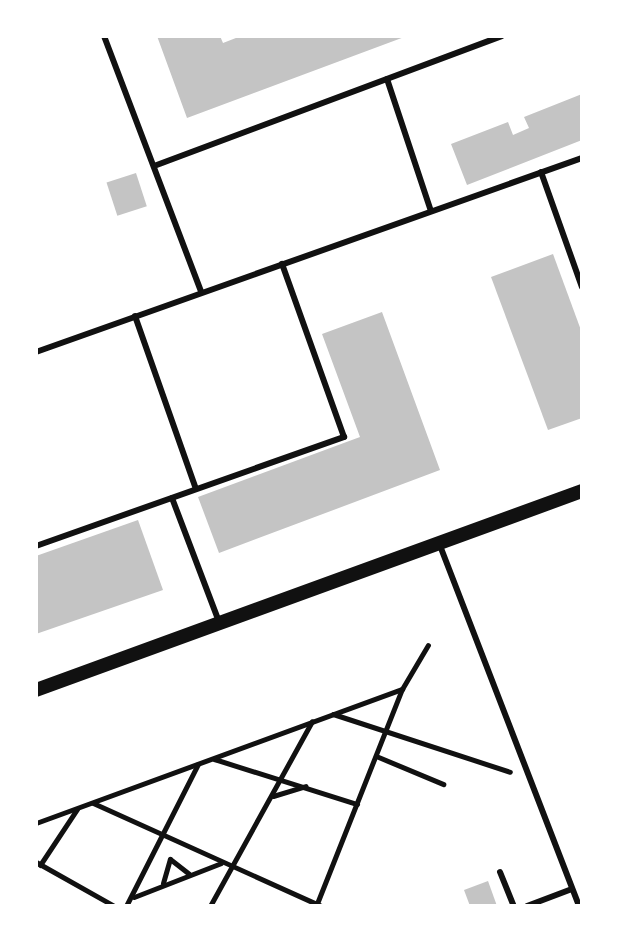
<!DOCTYPE html>
<html>
<head>
<meta charset="utf-8">
<style>
  body { margin:0 }
  #map { position:relative; width:618px; height:942px; overflow:hidden; background:#fff; font-family:Overpass,sans-serif }
  div>[style] { position:absolute }
  .building>* { inset:0; background:#c4c4c4; transform-origin:0 0 }
  .path>* { height:5px; margin:-2.5px; padding:0 2.5px; transform-origin:2.5px; border-radius:2.5px; background:#111 }
  .service>* { height:6px; margin:-3px; padding:0 3px; transform-origin:3px; border-radius:3px; background:#111 }
  .tertiary>* { height:14px; margin:-7px; padding:0 7px; transform-origin:7px; border-radius:7px; background:#111 }
  span { translate:-50% -50%; white-space:nowrap; text-align:center; line-height:1.15; -webkit-text-stroke:6px #fff; paint-order:stroke }
  .frame { position:absolute; inset:0; border:38px solid #fff; pointer-events:none }
</style>
</head>
<body>
<div id="map">
  <div class="building">
    <i style="clip-path:polygon(157px 36px,220px 36px,223px 43px,241px 36px,407px 36px,187px 118px)"></i>
    <i style="clip-path:polygon(582px 94px,582px 140px,467px 185px,451px 144px,508px 122px,513px 135px,529px 128px,524px 117px)"></i>
    <i style="left:136px;top:173px;width:35px;height:31px;rotate:72deg"></i>
    <i style="clip-path:polygon(553px 254px,582px 333px,582px 418px,548px 430px,491px 277px)"></i>
    <i style="clip-path:polygon(382px 312px,440px 470px,219px 553px,198px 497px,360px 437px,322px 334px)"></i>
    <i style="clip-path:polygon(138px 520px,163px 590px,36px 634px,36px 556px)"></i>
    <i style="clip-path:polygon(488px 881px,497px 906px,470px 906px,464px 890px)"></i>
  </div>
  <div class="path">
    <i style="left:333px;top:714px;width:186px;rotate:18.1deg"></i>
    <i style="left:376px;top:756px;width:73px;rotate:22.7deg"></i>
    <i style="left:214px;top:759px;width:150px;rotate:17.5deg"></i>
    <i style="left:273px;top:796px;width:34px;rotate:-17deg"></i>
    <i style="left:93px;top:803px;width:250px;rotate:24.3deg"></i>
    <i style="left:36px;top:823px;width:390px;rotate:-20.1deg"></i>
    <i style="left:36px;top:862px;width:90px;rotate:29.4deg"></i>
    <i style="left:40px;top:865px;width:67px;rotate:-56.5deg"></i>
    <i style="left:163px;top:883px;width:25px;rotate:-74deg"></i>
    <i style="left:170px;top:859px;width:24px;rotate:38deg"></i>
    <i style="left:134px;top:897px;width:93px;rotate:-21.3deg"></i>
    <i style="left:126px;top:906px;width:159px;rotate:-63.1deg"></i>
    <i style="left:210px;top:906px;width:211px;rotate:-61.1deg"></i>
    <i style="left:316px;top:906px;width:233px;rotate:-68.4deg"></i>
    <i style="left:402px;top:689px;width:51px;rotate:-59.4deg"></i>
  </div>
  <div class="service">
    <i style="left:104px;top:36px;width:274px;rotate:69.2deg"></i>
    <i style="left:387px;top:79px;width:139px;rotate:71.6deg"></i>
    <i style="left:154px;top:166px;width:371px;rotate:-20.5deg"></i>
    <i style="left:541px;top:172px;width:122px;rotate:70.4deg"></i>
    <i style="left:135px;top:316px;width:183px;rotate:70.6deg"></i>
    <i style="left:36px;top:352px;width:579px;rotate:-19.56deg"></i>
    <i style="left:172px;top:498px;width:133px;rotate:69.2deg"></i>
    <i style="left:439px;top:543px;width:389px;rotate:68.9deg"></i>
    <i style="left:36px;top:546px;width:327px;rotate:-19.5deg"></i>
    <i style="left:344px;top:437px;width:184px;rotate:-109.7deg"></i>
    <i style="left:500px;top:872px;width:37px;rotate:68deg"></i>
    <i style="left:527px;top:906px;width:48px;rotate:-20.7deg"></i>
  </div>
  <div class="tertiary">
    <i style="left:36px;top:690px;width:581px;rotate:-20.03deg"></i>
  </div>
  <div class="frame"></div>
</div>
</body>
</html>
